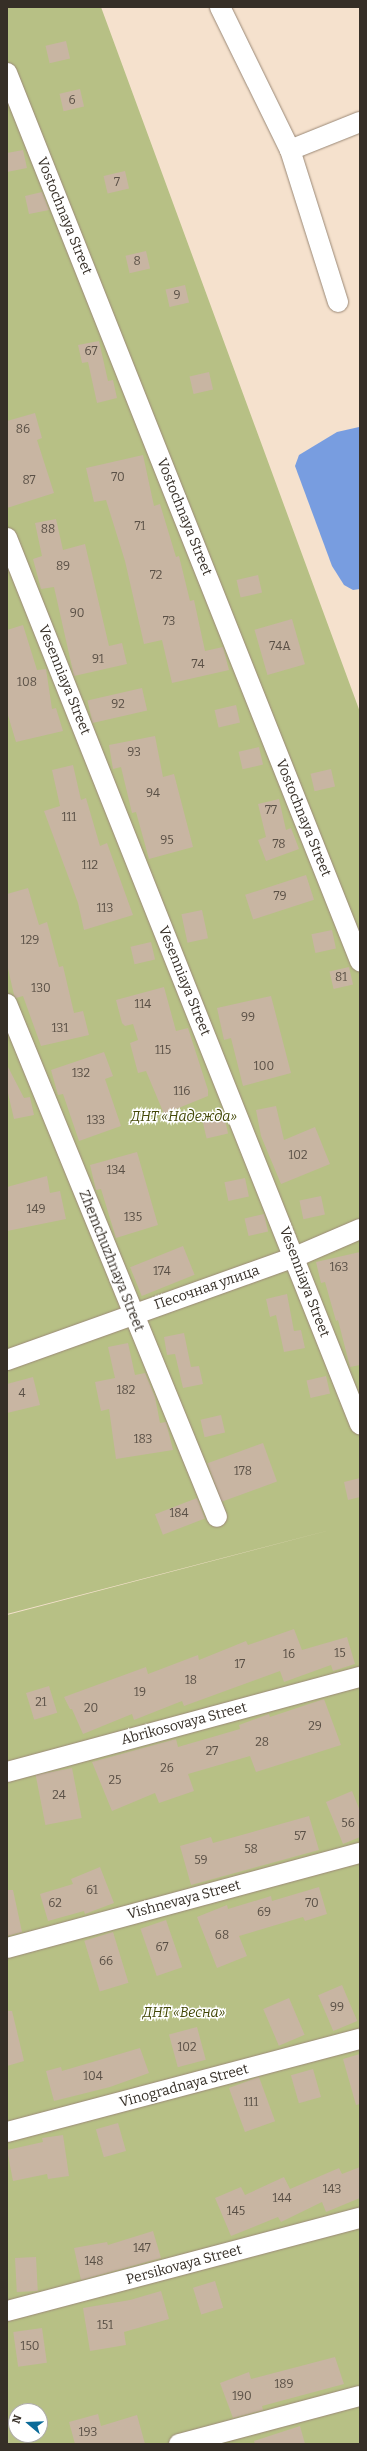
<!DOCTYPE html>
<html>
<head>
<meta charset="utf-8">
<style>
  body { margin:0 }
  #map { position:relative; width:367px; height:2451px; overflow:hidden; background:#f5e1cd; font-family:Bitter,serif }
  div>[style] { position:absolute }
  .green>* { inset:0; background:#b7c085 }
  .water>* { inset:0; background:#789de0 }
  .building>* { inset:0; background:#c8b5a2; transform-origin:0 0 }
  .roads { filter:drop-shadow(0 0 1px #9b8977) drop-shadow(0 0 1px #9b8977) }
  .minor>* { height:20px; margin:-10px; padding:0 10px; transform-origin:10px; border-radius:10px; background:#fff }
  span { translate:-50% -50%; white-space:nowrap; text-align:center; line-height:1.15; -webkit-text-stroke:3px #fff; paint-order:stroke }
  .number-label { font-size:12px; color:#5a5046 }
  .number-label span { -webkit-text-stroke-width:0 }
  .street-label { font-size:14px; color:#362f27 }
  .park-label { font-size:14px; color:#434807; font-style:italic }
  .frame { position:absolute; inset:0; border:8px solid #362f27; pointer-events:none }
  .north { position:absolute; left:8px; top:2403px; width:40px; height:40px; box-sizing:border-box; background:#fff; border:1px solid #afaca9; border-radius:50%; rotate:289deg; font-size:11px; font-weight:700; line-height:16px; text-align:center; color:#362f27 }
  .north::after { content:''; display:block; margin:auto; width:14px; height:18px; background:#0b6b99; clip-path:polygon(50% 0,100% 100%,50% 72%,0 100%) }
</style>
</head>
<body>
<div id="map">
  <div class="green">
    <i style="clip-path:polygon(evenodd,7px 7px,101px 7px,360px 712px,360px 2444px,7px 2444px,7px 1615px,338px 1528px,7px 1614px,7px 7px,16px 2411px,40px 2411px,40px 2435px,16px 2435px,16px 2411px)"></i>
  </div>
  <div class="water">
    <i style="clip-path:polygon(359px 427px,360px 589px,353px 590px,344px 585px,332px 566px,295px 466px,299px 455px,337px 432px)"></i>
  </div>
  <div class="building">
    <i style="left:66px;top:41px;width:18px;height:21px;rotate:77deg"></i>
    <i style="left:80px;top:89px;width:18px;height:21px;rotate:77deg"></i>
    <i style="clip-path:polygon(23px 150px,27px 168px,7px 172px,7px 153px)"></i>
    <i style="left:125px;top:171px;width:18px;height:22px;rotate:77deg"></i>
    <i style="clip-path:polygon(42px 192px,49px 210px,29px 214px,25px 196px)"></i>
    <i style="left:146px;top:251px;width:18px;height:21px;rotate:77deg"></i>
    <i style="left:185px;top:285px;width:18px;height:20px;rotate:77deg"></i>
    <i style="clip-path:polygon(99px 341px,108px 381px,113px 380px,117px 398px,97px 403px,88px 362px,82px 363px,78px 345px)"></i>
    <i style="left:209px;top:372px;width:18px;height:20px;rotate:77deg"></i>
    <i style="clip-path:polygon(35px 413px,42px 438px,37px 440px,54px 493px,7px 508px,7px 421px)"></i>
    <i style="clip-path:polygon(143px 455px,154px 506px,160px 504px,176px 557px,179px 556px,190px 601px,194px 600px,205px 651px,223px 647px,229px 670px,172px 683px,162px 640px,144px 644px,125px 561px,106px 500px,94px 502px,86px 468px)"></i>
    <i style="clip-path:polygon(56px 519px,63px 550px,85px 544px,109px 646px,122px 643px,127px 664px,74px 676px,54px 587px,41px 589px,33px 559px,42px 556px,35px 523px)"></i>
    <i style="left:258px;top:575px;width:18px;height:22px;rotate:77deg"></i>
    <i style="left:292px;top:619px;width:47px;height:39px;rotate:74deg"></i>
    <i style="clip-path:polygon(23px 625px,37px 670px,46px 669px,52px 709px,56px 708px,63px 731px,16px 742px,7px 712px,7px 630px)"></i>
    <i style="left:142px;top:688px;width:23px;height:56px;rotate:77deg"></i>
    <i style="left:236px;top:705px;width:18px;height:22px;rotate:77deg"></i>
    <i style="clip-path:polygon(155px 736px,163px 777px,174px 774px,193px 847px,149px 859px,136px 812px,132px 813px,121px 767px,113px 769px,109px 745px)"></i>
    <i style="left:259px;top:747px;width:18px;height:21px;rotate:77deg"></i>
    <i style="clip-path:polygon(73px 765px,81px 800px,86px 798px,100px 846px,107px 843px,133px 915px,84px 930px,78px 903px,44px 811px,60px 806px,52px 770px)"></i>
    <i style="left:331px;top:769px;width:18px;height:21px;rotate:77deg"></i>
    <i style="clip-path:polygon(279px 799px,286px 830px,291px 828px,299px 849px,266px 861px,258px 840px,266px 837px,258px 804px)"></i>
    <i style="left:306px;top:875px;width:26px;height:64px;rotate:72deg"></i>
    <i style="clip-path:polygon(28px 888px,39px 925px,47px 922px,59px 967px,63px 966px,74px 1013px,83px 1011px,89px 1035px,41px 1046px,23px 996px,16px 998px,14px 995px,7px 964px,7px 894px)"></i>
    <i style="left:202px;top:910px;width:29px;height:21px;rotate:78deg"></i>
    <i style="left:332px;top:930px;width:19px;height:21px;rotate:78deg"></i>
    <i style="left:151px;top:942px;width:18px;height:21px;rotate:77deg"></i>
    <i style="left:349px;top:967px;width:18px;height:20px;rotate:77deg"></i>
    <i style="clip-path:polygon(164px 987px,176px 1031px,188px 1028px,208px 1090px,208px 1096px,164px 1114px,146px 1071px,138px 1073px,130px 1043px,138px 1040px,133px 1024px,125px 1026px,122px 1023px,116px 1000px)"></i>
    <i style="clip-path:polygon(271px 996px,291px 1073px,243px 1086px,231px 1038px,224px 1040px,217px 1008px)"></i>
    <i style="clip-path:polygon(104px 1052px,113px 1076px,105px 1079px,121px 1126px,79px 1141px,63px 1094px,58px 1095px,51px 1070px)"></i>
    <i style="clip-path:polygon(7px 1065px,24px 1098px,30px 1097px,34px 1115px,14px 1119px,7px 1089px)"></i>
    <i style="clip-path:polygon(276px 1106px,284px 1140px,315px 1127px,330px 1164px,281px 1184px,261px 1136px,256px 1110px)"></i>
    <i style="left:224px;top:1116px;width:18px;height:22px;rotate:77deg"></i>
    <i style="clip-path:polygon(137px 1152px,158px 1225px,116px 1238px,101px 1189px,96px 1190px,90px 1165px)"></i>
    <i style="clip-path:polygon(47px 1176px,50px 1193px,60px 1191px,66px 1219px,7px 1231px,7px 1187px)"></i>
    <i style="left:245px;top:1178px;width:19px;height:21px;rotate:78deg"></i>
    <i style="left:321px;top:1196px;width:19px;height:22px;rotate:78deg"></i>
    <i style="left:264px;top:1214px;width:18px;height:20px;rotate:77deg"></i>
    <i style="left:183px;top:1246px;width:31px;height:57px;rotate:68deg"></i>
    <i style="clip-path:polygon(360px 1252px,360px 1365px,350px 1367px,338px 1320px,336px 1321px,325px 1282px,321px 1283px,316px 1262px)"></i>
    <i style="clip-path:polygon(287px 1294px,294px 1331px,301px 1330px,305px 1348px,284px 1352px,276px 1315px,270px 1317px,266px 1299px)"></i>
    <i style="clip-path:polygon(184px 1333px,191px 1367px,199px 1366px,203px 1384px,183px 1388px,175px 1354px,167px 1355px,164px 1337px)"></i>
    <i style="clip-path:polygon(128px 1343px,135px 1375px,145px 1373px,155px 1397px,160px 1423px,166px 1422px,173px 1450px,116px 1459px,109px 1409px,101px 1411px,95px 1382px,115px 1378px,108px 1347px)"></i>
    <i style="left:326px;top:1376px;width:18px;height:20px;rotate:77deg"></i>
    <i style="clip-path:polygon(33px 1377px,40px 1405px,7px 1413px,7px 1384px)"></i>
    <i style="left:221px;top:1415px;width:18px;height:21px;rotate:77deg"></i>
    <i style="left:263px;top:1443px;width:41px;height:59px;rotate:70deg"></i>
    <i style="clip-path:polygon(360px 1478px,360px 1497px,348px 1500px,344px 1482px)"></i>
    <i style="left:197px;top:1498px;width:22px;height:45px;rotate:69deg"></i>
    <i style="clip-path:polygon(294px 1629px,302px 1650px,347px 1637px,355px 1664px,333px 1671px,331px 1665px,284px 1682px,280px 1671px,184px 1706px,182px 1701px,134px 1720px,132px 1714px,83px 1734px,72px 1709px,70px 1709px,64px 1697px,146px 1667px,148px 1674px,198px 1655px,199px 1660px,246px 1641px,248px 1645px)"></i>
    <i style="left:49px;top:1686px;width:28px;height:24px;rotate:73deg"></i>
    <i style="clip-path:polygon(324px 1699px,341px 1745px,256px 1772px,250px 1756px,188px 1774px,194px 1791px,159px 1803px,155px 1793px,112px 1811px,92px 1762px,176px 1739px,178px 1747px,240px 1729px,239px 1725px,269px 1714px,270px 1717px)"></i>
    <i style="left:72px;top:1768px;width:51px;height:37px;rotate:79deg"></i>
    <i style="clip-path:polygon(352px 1791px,360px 1811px,360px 1837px,343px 1844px,326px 1802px)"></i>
    <i style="clip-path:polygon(309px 1816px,319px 1850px,191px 1885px,180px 1846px,211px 1837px,213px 1843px)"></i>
    <i style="clip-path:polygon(100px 1867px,114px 1903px,85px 1914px,84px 1911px,48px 1921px,40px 1894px,73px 1884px,71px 1879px)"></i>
    <i style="clip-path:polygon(319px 1887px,327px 1914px,305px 1921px,303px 1917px,239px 1936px,247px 1956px,217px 1968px,197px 1917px,227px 1905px,228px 1909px,271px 1896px,272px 1901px)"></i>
    <i style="clip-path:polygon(7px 1890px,13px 1890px,22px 1932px,7px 1936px)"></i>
    <i style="left:166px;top:1920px;width:50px;height:27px;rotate:71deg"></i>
    <i style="left:113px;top:1932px;width:53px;height:30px;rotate:73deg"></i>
    <i style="left:342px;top:1985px;width:39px;height:26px;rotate:67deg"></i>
    <i style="left:289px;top:1998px;width:40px;height:28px;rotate:67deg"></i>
    <i style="clip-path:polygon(7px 2011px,12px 2011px,24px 2061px,7px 2066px)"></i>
    <i style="left:197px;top:2027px;width:34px;height:29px;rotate:75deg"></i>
    <i style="clip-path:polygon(140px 2048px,149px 2073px,110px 2087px,54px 2101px,46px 2071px,61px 2067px,62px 2071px)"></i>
    <i style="clip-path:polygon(360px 2054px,360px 2104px,356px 2105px,343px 2059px)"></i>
    <i style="left:313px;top:2069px;width:29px;height:23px;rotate:74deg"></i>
    <i style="left:259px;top:2077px;width:47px;height:32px;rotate:70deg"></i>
    <i style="left:118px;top:2123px;width:29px;height:23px;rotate:74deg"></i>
    <i style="clip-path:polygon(63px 2135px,69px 2176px,48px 2179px,47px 2174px,13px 2181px,7px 2150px,43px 2142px,42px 2138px)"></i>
    <i style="clip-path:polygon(360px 2167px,360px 2198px,326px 2212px,322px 2202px,281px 2222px,278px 2217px,231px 2236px,215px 2198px,241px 2187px,245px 2195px,284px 2177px,290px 2189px,339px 2168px,342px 2174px)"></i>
    <i style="clip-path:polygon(153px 2231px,161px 2258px,81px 2280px,74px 2248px,107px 2242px,108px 2245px)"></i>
    <i style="left:36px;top:2257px;width:34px;height:21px;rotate:87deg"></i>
    <i style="left:215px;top:2281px;width:28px;height:23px;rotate:73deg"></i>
    <i style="clip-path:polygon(161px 2291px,169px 2319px,124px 2332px,126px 2345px,90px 2351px,83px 2308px,130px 2300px)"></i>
    <i style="left:42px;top:2328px;width:35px;height:29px;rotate:82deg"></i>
    <i style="clip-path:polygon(335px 2357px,344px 2384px,262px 2406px,263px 2410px,233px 2418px,220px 2383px,249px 2372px,251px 2379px)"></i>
    <i style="clip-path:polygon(98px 2414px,101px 2426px,137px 2415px,145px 2444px,75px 2444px,69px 2422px)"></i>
    <i style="clip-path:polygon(300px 2426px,305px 2444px,255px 2444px,254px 2441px)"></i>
  </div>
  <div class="roads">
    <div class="minor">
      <i style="left:220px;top:7px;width:159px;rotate:63.9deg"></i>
      <i style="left:7px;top:73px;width:956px;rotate:68.32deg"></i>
      <i style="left:338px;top:302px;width:159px;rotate:-107.5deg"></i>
      <i style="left:290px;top:150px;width:75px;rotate:-21.8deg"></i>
      <i style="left:7px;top:538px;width:954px;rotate:68.28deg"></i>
      <i style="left:7px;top:1004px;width:554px;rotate:67.74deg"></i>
      <i style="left:7px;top:1360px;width:306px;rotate:-19.7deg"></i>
      <i style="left:295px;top:1257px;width:71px;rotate:-23.3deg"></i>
      <i style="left:7px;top:1772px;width:366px;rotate:-15.1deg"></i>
      <i style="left:7px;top:1948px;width:366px;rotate:-15.1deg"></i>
      <i style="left:7px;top:2132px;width:365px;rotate:-14.8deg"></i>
      <i style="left:7px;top:2311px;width:365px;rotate:-14.8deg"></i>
      <i style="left:179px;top:2444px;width:187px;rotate:-14.9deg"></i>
    </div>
  </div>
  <div class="number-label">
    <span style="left:72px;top:101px">6</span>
    <span style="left:117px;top:183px">7</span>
    <span style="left:137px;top:262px">8</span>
    <span style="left:177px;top:296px">9</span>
    <span style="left:91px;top:352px">67</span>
    <span style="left:23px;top:430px">86</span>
    <span style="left:118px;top:478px">70</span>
    <span style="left:29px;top:481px">87</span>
    <span style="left:140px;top:527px">71</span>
    <span style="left:48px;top:530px">88</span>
    <span style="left:63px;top:567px">89</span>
    <span style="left:156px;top:576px">72</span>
    <span style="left:77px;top:614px">90</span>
    <span style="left:169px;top:622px">73</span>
    <span style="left:280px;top:647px">74А</span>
    <span style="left:98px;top:660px">91</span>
    <span style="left:198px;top:665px">74</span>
    <span style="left:27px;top:683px">108</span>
    <span style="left:118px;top:705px">92</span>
    <span style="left:134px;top:753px">93</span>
    <span style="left:153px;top:794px">94</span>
    <span style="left:271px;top:811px">77</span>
    <span style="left:69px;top:818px">111</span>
    <span style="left:167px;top:841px">95</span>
    <span style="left:279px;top:845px">78</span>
    <span style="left:90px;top:866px">112</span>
    <span style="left:280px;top:897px">79</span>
    <span style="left:105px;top:909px">113</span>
    <span style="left:30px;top:941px">129</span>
    <span style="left:341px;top:978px">81</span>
    <span style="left:41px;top:989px">130</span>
    <span style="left:143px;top:1005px">114</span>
    <span style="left:248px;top:1018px">99</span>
    <span style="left:60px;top:1029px">131</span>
    <span style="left:163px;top:1051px">115</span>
    <span style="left:264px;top:1067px">100</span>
    <span style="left:81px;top:1074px">132</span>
    <span style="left:182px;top:1092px">116</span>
    <span style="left:96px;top:1121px">133</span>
    <span style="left:298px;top:1156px">102</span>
    <span style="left:116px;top:1171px">134</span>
    <span style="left:36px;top:1210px">149</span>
    <span style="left:133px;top:1218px">135</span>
    <span style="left:339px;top:1268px">163</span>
    <span style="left:162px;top:1272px">174</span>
    <span style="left:126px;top:1391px">182</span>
    <span style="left:22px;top:1394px">4</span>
    <span style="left:143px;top:1440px">183</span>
    <span style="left:243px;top:1472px">178</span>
    <span style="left:179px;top:1514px">184</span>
    <span style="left:340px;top:1654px">15</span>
    <span style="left:289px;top:1655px">16</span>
    <span style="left:240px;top:1665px">17</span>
    <span style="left:191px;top:1681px">18</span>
    <span style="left:140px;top:1693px">19</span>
    <span style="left:41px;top:1703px">21</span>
    <span style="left:91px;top:1709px">20</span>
    <span style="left:315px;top:1727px">29</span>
    <span style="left:262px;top:1743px">28</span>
    <span style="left:212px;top:1752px">27</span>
    <span style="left:167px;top:1769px">26</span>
    <span style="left:115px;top:1781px">25</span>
    <span style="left:59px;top:1796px">24</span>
    <span style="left:348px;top:1824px">56</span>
    <span style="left:300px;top:1837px">57</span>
    <span style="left:251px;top:1850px">58</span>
    <span style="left:201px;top:1861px">59</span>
    <span style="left:92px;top:1891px">61</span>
    <span style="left:55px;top:1904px">62</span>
    <span style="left:312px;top:1904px">70</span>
    <span style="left:264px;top:1913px">69</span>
    <span style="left:222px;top:1936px">68</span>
    <span style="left:162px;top:1948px">67</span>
    <span style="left:106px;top:1962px">66</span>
    <span style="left:337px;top:2008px">99</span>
    <span style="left:187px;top:2048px">102</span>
    <span style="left:93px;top:2077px">104</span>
    <span style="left:251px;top:2103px">111</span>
    <span style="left:332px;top:2190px">143</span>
    <span style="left:282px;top:2199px">144</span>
    <span style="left:236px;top:2212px">145</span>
    <span style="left:142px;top:2249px">147</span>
    <span style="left:94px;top:2262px">148</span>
    <span style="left:105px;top:2326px">151</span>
    <span style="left:30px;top:2347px">150</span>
    <span style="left:284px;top:2385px">189</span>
    <span style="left:242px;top:2397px">190</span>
    <span style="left:88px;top:2433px">193</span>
  </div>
  <div class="street-label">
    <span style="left:64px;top:216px;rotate:68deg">Vostochnaya Street</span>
    <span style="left:184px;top:517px;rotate:68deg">Vostochnaya Street</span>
    <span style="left:64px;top:680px;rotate:68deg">Vesenniaya Street</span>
    <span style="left:303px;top:818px;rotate:68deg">Vostochnaya Street</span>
    <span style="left:184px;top:981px;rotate:68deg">Vesenniaya Street</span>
    <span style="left:111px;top:1261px;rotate:68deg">Zhemchuzhnaya Street</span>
    <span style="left:304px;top:1282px;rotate:69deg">Vesenniaya Street</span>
    <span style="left:207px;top:1288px;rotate:-19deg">Песочная улица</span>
    <span style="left:184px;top:1724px;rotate:-15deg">Abrikosovaya Street</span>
    <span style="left:184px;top:1900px;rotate:-15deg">Vishnevaya Street</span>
    <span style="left:184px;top:2086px;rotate:-15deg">Vinogradnaya Street</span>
    <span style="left:184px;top:2265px;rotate:-15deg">Persikovaya Street</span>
  </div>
  <div class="park-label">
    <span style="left:184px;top:1117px">ДНТ «Надежда»</span>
    <span style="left:184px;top:2013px">ДНТ «Весна»</span>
  </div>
  <div class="frame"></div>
  <div class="north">N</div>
</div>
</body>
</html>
